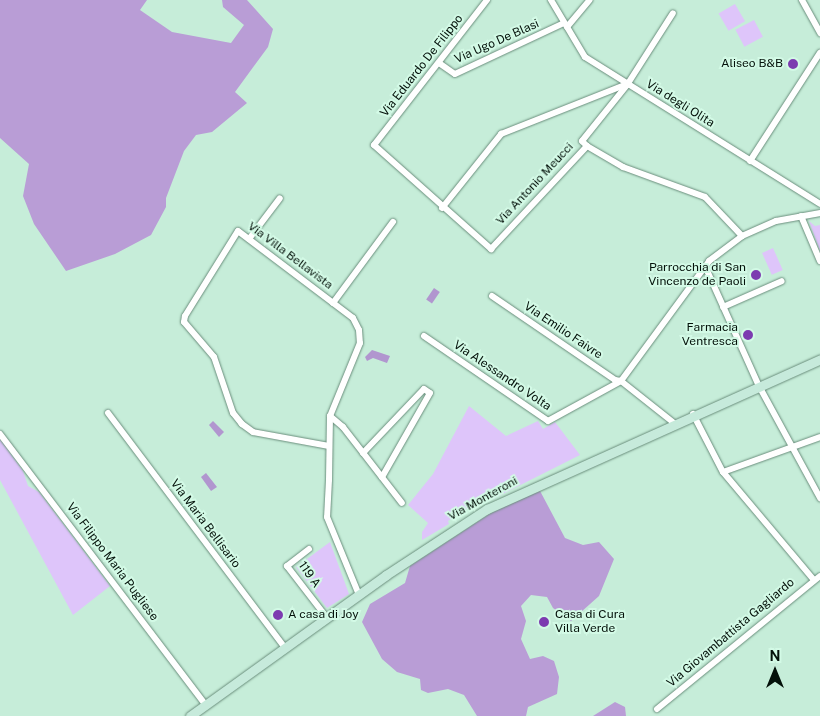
<!DOCTYPE html>
<html>
<head>
<meta charset="utf-8">
<style>
  body { margin:0 }
  #map { position:relative; width:820px; height:716px; overflow:hidden; background:#c6edd9; font-family:"Public Sans",sans-serif }
  div>[style] { position:absolute }
  .green>* { inset:0; background:#dec5fa; transform-origin:0 0 }
  .forest>* { inset:0; background:#b99dd6 }
  .water>* { inset:0; background:#b196cf; transform-origin:0 0 }
  .roads { filter:drop-shadow(0 0 1px #6a8e7c) drop-shadow(0 0 1px #6a8e7c) }
  .street>* { height:6px; margin:-3px; padding:0 3px; transform-origin:3px; border-radius:3px; background:#fff }
  .secondary>* { height:9px; margin:-4.5px; padding:0 4.5px; transform-origin:4.5px; border-radius:4.5px; background:#c6eadb }
  .dots>* { width:14px; height:14px; translate:-50% -50%; box-sizing:border-box; border:2px solid #d3fae6; border-radius:50% }
  span { translate:-50% -50%; white-space:nowrap; text-align:center; line-height:1.15; -webkit-text-stroke:4px #d3fae6; paint-order:stroke }
  .street-label { font-size:12px; color:#04110a }
  .poi-label { font-size:12px; color:#04110a }
  .right { translate:-100% -50%; text-align:right }
  .left { translate:0 -50%; text-align:left }
  .north { position:absolute; left:750px; top:646px; width:50px; height:50px; -webkit-text-stroke:4px #d3fae6; paint-order:stroke; rotate:0deg; font-size:14px; font-weight:700; line-height:20px; text-align:center; color:#04110a }
  .north::after { content:''; display:block; margin:auto; width:18px; height:22px; background:#04110a; clip-path:polygon(50% 0,100% 100%,50% 72%,0 100%) }
</style>
</head>
<body>
<div id="map">
  <div class="green">
    <i style="left:735px;top:4px;width:20px;height:19px;rotate:60deg"></i>
    <i style="left:754px;top:20px;width:19px;height:21px;rotate:62deg"></i>
    <i style="clip-path:polygon(809px 221px,815px 226px,820px 225px,820px 251px)"></i>
    <i style="left:773px;top:248px;width:24px;height:12px;rotate:66deg"></i>
    <i style="clip-path:polygon(469px 406px,506px 436px,538px 421px,543px 429px,555px 422px,580px 455px,481px 505px,477px 502px,448px 521px,449px 524px,422px 540px,422px 532px,428px 523px,408px 505px,433px 474px)"></i>
    <i style="clip-path:polygon(0 439px,23px 471px,28px 486px,39px 492px,110px 586px,73px 615px,0 480px)"></i>
    <i style="clip-path:polygon(330px 542px,349px 594px,327px 608px,296px 567px)"></i>
  </div>
  <div class="forest">
    <i style="clip-path:polygon(0 0,147px 0,140px 10px,172px 32px,231px 43px,244px 25px,223px 7px,222px 0,247px 0,273px 29px,268px 47px,235px 92px,247px 103px,212px 132px,196px 135px,184px 151px,166px 198px,166px 207px,151px 235px,115px 254px,66px 271px,34px 224px,23px 196px,29px 164px,0 138px)"></i>
    <i style="clip-path:polygon(539px 489px,565px 538px,583px 545px,599px 542px,614px 559px,599px 596px,571px 621px,553px 608px,547px 597px,531px 595px,521px 606px,526px 621px,521px 639px,530px 659px,543px 656px,554px 661px,559px 677px,557px 694px,528px 707px,526px 716px,477px 716px,464px 695px,448px 689px,428px 693px,421px 690px,420px 679px,397px 672px,382px 659px,362px 622px,370px 604px,405px 583px,410px 566px,497px 509px)"></i>
    <i style="clip-path:polygon(615px 702px,625px 707px,626px 716px,593px 716px)"></i>
  </div>
  <div class="water">
    <i style="left:434px;top:288px;width:7px;height:14px;rotate:34deg"></i>
    <i style="clip-path:polygon(372px 350px,390px 356px,387px 363px,373px 358px,367px 361px,365px 357px)"></i>
    <i style="clip-path:polygon(213px 421px,224px 432px,219px 437px,209px 425px)"></i>
    <i style="clip-path:polygon(206px 473px,217px 487px,211px 491px,201px 477px)"></i>
  </div>
  <div class="roads">
    <div class="street">
      <i style="left:487px;top:0;width:184px;rotate:127.9deg"></i>
      <i style="left:374px;top:145px;width:157px;rotate:41.6deg"></i>
      <i style="left:491px;top:249px;width:141px;rotate:-47deg"></i>
      <i style="left:587px;top:146px;width:7px;rotate:-135deg"></i>
      <i style="left:582px;top:141px;width:72px;rotate:-51.2deg"></i>
      <i style="left:627px;top:85px;width:85px;rotate:-57.4deg"></i>
      <i style="left:551px;top:0;width:66px;rotate:59.2deg"></i>
      <i style="left:585px;top:57px;width:277px;rotate:32deg"></i>
      <i style="left:802px;top:0;width:38px;rotate:61deg"></i>
      <i style="left:567px;top:27px;width:35px;rotate:-50deg"></i>
      <i style="left:439px;top:63px;width:19px;rotate:35deg"></i>
      <i style="left:455px;top:74px;width:120px;rotate:-25.1deg"></i>
      <i style="left:587px;top:146px;width:42px;rotate:30.3deg"></i>
      <i style="left:623px;top:167px;width:87px;rotate:20.1deg"></i>
      <i style="left:705px;top:197px;width:54px;rotate:46.5deg"></i>
      <i style="left:750px;top:161px;width:129px;rotate:-57.1deg"></i>
      <i style="left:442px;top:208px;width:95px;rotate:-51.4deg"></i>
      <i style="left:501px;top:134px;width:133px;rotate:-21.6deg"></i>
      <i style="left:801px;top:216px;width:49px;rotate:67.1deg"></i>
      <i style="left:249px;top:239px;width:51px;rotate:-52.9deg"></i>
      <i style="left:705px;top:266px;width:132px;rotate:65.8deg"></i>
      <i style="left:759px;top:386px;width:128px;rotate:61.4deg"></i>
      <i style="left:492px;top:296px;width:149px;rotate:34.3deg"></i>
      <i style="left:615px;top:380px;width:6px;rotate:9deg"></i>
      <i style="left:333px;top:303px;width:101px;rotate:-53.5deg"></i>
      <i style="left:723px;top:307px;width:64px;rotate:-23.8deg"></i>
      <i style="left:424px;top:336px;width:150px;rotate:34.4deg"></i>
      <i style="left:548px;top:421px;width:83px;rotate:-28.7deg"></i>
      <i style="left:108px;top:413px;width:294px;rotate:53deg"></i>
      <i style="left:693px;top:414px;width:65px;rotate:62.7deg"></i>
      <i style="left:723px;top:472px;width:140px;rotate:49.9deg"></i>
      <i style="left:330px;top:416px;width:17px;rotate:40deg"></i>
      <i style="left:343px;top:427px;width:96px;rotate:52.2deg"></i>
      <i style="left:674px;top:423px;width:68px;rotate:-141.6deg"></i>
      <i style="left:621px;top:381px;width:149px;rotate:-53.7deg"></i>
      <i style="left:709px;top:261px;width:41px;rotate:-37.1deg"></i>
      <i style="left:742px;top:236px;width:37px;rotate:-24deg"></i>
      <i style="left:776px;top:221px;width:45px;rotate:-10.3deg"></i>
      <i style="left:0;top:434px;width:340px;rotate:52.8deg"></i>
      <i style="left:329px;top:446px;width:77px;rotate:-169.6deg"></i>
      <i style="left:253px;top:432px;width:14px;rotate:-144deg"></i>
      <i style="left:242px;top:424px;width:14px;rotate:-129deg"></i>
      <i style="left:233px;top:413px;width:59px;rotate:-108.7deg"></i>
      <i style="left:214px;top:357px;width:46px;rotate:-130.6deg"></i>
      <i style="left:184px;top:322px;width:6px;rotate:-81deg"></i>
      <i style="left:185px;top:316px;width:100px;rotate:-58.1deg"></i>
      <i style="left:238px;top:231px;width:144px;rotate:37.1deg"></i>
      <i style="left:353px;top:318px;width:13px;rotate:63deg"></i>
      <i style="left:359px;top:330px;width:13px;rotate:86deg"></i>
      <i style="left:360px;top:343px;width:79px;rotate:112.3deg"></i>
      <i style="left:330px;top:416px;width:64px;rotate:90.9deg"></i>
      <i style="left:329px;top:480px;width:37px;rotate:93deg"></i>
      <i style="left:327px;top:517px;width:84px;rotate:67.7deg"></i>
      <i style="left:363px;top:453px;width:88px;rotate:-46.4deg"></i>
      <i style="left:424px;top:389px;width:7px;rotate:34deg"></i>
      <i style="left:430px;top:393px;width:97px;rotate:119.7deg"></i>
      <i style="left:723px;top:472px;width:103px;rotate:-19.8deg"></i>
      <i style="left:309px;top:549px;width:28px;rotate:142deg"></i>
      <i style="left:287px;top:566px;width:66px;rotate:52.4deg"></i>
      <i style="left:657px;top:709px;width:210px;rotate:-39.2deg"></i>
    </div>
    <div class="secondary">
      <i style="left:190px;top:716px;width:241px;rotate:-35.7deg"></i>
      <i style="left:386px;top:575px;width:121px;rotate:-33.2deg"></i>
      <i style="left:487px;top:509px;width:365px;rotate:-24.2deg"></i>
    </div>
  </div>
  <div class="dots">
    <i style="left:793px;top:64px;background:#7c3bb0"></i>
    <i style="left:756px;top:275px;background:#7c3bb0"></i>
    <i style="left:748px;top:335px;background:#7c3bb0"></i>
    <i style="left:278px;top:615px;background:#7c3bb0"></i>
    <i style="left:544px;top:622px;background:#7c3bb0"></i>
  </div>
  <div class="street-label">
    <span style="left:497px;top:42px;rotate:-24deg">Via Ugo De Blasi</span>
    <span style="left:422px;top:66px;rotate:-52deg">Via Eduardo De Filippo</span>
    <span style="left:680px;top:104px;rotate:32deg">Via degli Olita</span>
    <span style="left:535px;top:184px;rotate:-47deg">Via Antonio Meucci</span>
    <span style="left:290px;top:256px;rotate:37deg">Via Villa Bellavista</span>
    <span style="left:563px;top:331px;rotate:34deg">Via Emilio Faivre</span>
    <span style="left:502px;top:376px;rotate:34deg">Via Alessandro Volta</span>
    <span style="left:483px;top:499px;rotate:-29deg">Via Monteroni</span>
    <span style="left:205px;top:524px;rotate:53deg">Via Maria Bellisario</span>
    <span style="left:112px;top:562px;rotate:53deg">Via Filippo Maria Pugliese</span>
    <span style="left:309px;top:575px;rotate:55deg">119 A</span>
    <span style="left:731px;top:633px;rotate:-40deg">Via Giovambattista Gagliardo</span>
  </div>
  <div class="poi-label">
    <span class="right" style="left:783px;top:64px">Aliseo B&amp;B</span>
    <span class="right" style="left:746px;top:275px">Parrocchia di San<br>Vincenzo de Paoli</span>
    <span class="right" style="left:738px;top:335px">Farmacia<br>Ventresca</span>
    <span class="left" style="left:288px;top:615px">A casa di Joy</span>
    <span class="left" style="left:555px;top:622px">Casa di Cura<br>Villa Verde</span>
  </div>
  <div class="north">N</div>
</div>
</body>
</html>
